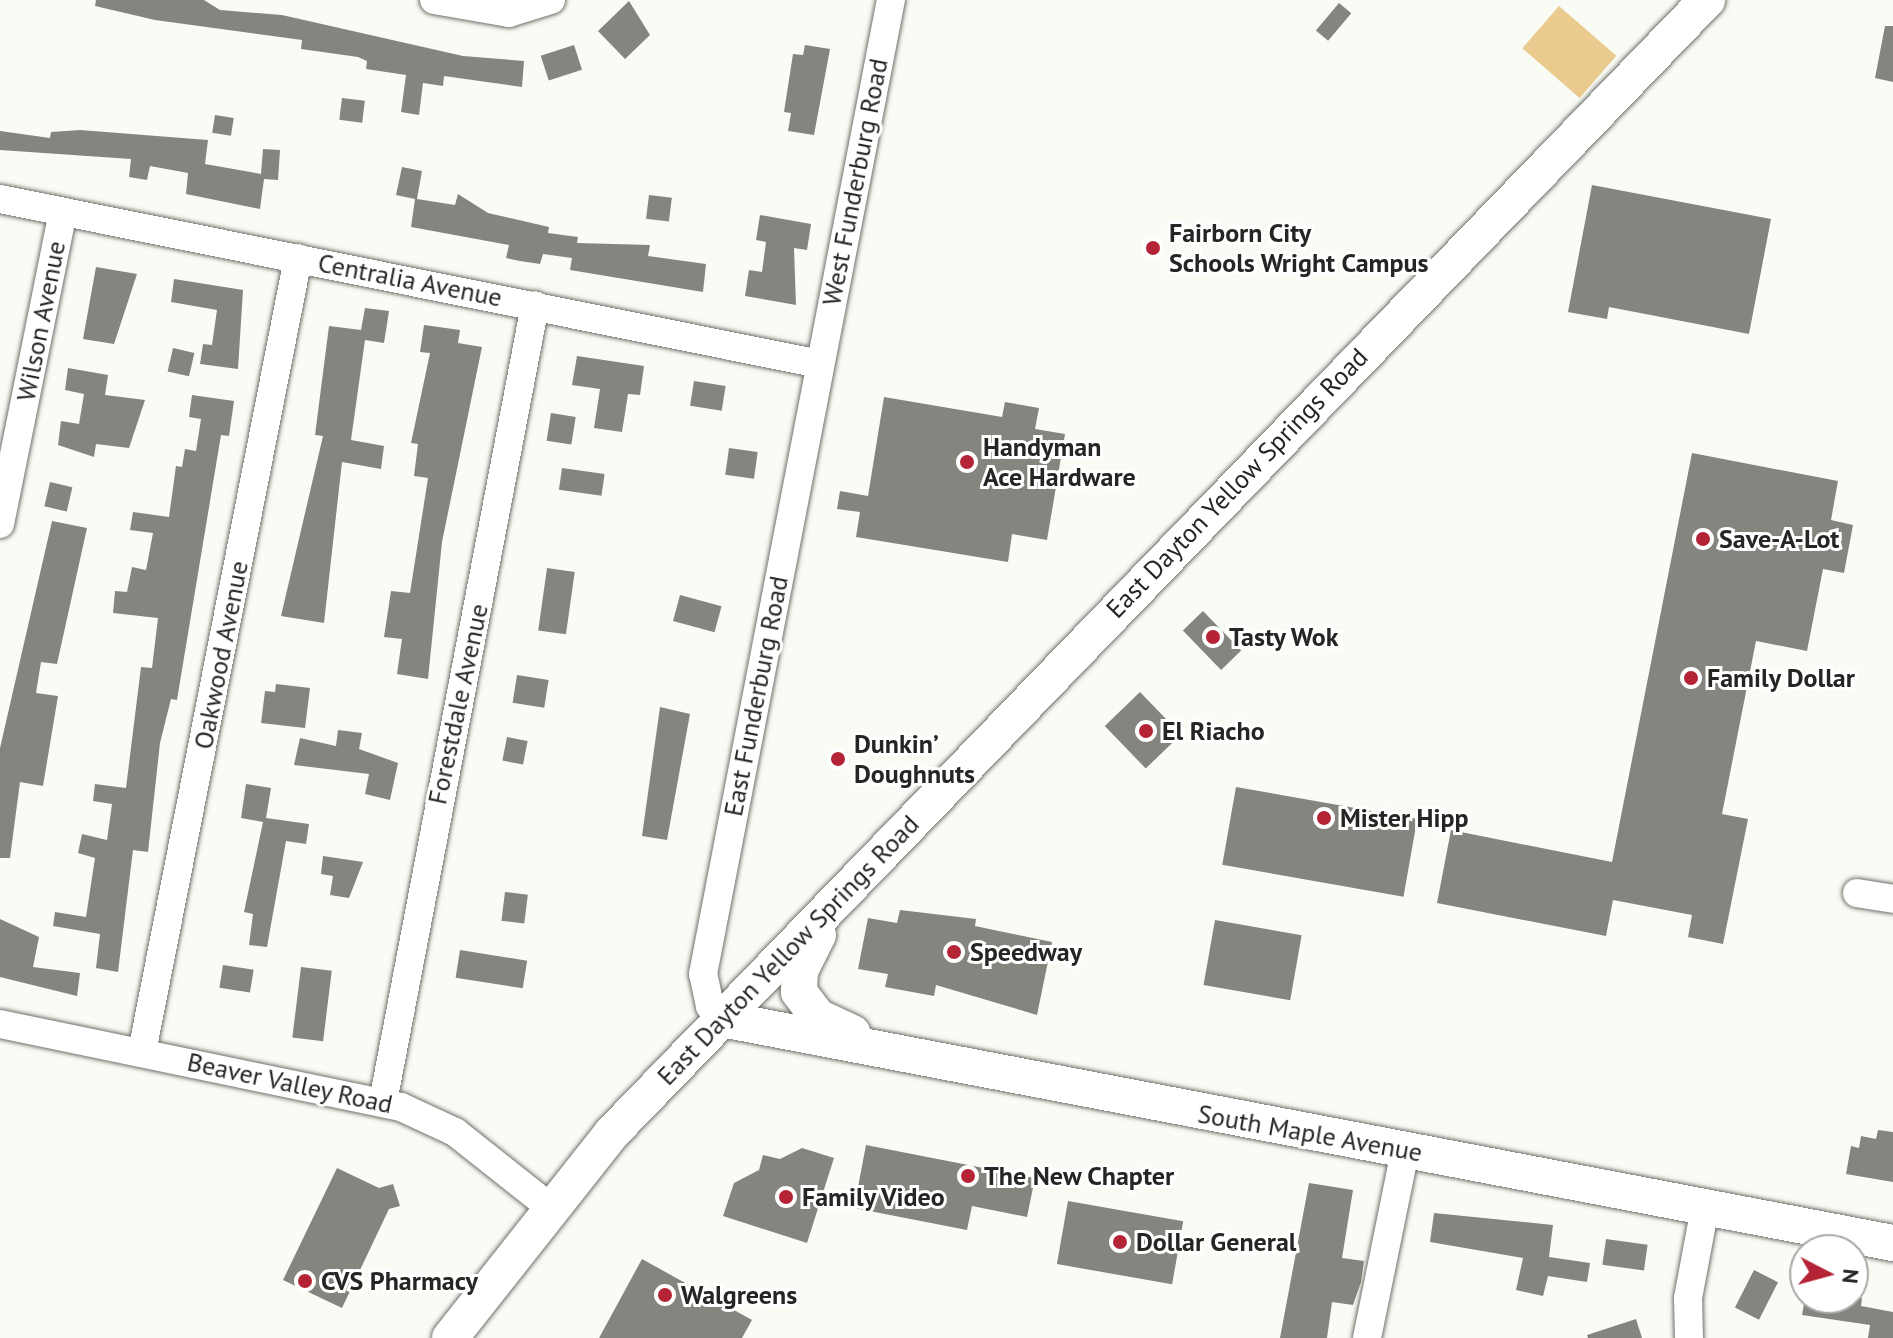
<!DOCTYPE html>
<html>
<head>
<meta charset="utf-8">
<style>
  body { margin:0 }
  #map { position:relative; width:1893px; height:1338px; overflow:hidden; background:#f9fcf5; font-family:"PT Sans",sans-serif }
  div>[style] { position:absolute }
  .green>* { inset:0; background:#ebca8f; transform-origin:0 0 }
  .building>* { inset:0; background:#85847e; transform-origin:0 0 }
  .roads { filter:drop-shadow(0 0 2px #6f716b) drop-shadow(0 0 2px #6f716b) }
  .minor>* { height:28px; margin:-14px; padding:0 14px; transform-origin:14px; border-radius:14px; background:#fff }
  .major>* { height:36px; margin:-18px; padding:0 18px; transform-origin:18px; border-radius:18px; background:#fff }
  .dots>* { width:22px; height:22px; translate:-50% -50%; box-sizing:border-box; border:4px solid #fff; border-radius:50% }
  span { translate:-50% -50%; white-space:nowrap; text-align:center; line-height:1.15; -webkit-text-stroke:6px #fff; paint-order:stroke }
  .street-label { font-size:26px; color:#252523 }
  .poi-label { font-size:26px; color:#252523; font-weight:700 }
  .left { translate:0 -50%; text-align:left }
  .north { position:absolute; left:1789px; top:1234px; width:80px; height:80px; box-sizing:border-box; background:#fff; border:2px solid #a8a8a7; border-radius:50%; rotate:96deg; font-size:22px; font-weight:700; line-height:32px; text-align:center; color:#252523 }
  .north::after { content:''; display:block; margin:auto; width:28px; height:36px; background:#b52436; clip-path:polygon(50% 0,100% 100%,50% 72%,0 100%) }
</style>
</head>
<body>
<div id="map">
  <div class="green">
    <i style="left:1559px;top:6px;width:76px;height:56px;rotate:41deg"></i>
  </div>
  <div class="building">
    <i style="clip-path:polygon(96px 0,204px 0,220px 10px,282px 15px,463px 56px,524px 61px,522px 87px,444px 76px,443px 86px,423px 83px,419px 115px,401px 112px,406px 75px,366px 69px,367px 61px,358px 57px,301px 49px,302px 40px,155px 20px,95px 6px)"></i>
    <i style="clip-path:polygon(629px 1px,650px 35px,625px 59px,598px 31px)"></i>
    <i style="left:1339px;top:3px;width:16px;height:36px;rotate:40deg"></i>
    <i style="clip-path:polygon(1885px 26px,1893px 26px,1893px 82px,1875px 78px)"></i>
    <i style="left:574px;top:45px;width:26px;height:35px;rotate:72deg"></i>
    <i style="clip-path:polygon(805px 45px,830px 49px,814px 135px,788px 131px,791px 113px,784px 112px,793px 54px,803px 55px)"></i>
    <i style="left:342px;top:98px;width:23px;height:22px;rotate:7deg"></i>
    <i style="left:215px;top:115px;width:19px;height:18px;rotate:9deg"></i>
    <i style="clip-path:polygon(80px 130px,208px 140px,205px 164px,261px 174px,263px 149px,280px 150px,278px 180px,264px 179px,260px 209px,186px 194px,188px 173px,150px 166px,147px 180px,129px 177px,131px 159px,0 150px,0 131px,50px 138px,51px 132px)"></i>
    <i style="clip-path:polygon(402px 167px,422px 171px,417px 199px,455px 205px,458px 194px,488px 213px,549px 227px,548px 233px,578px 237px,577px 243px,650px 245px,648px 256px,706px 264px,703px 292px,570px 270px,572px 258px,543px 254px,540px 264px,520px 261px,506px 258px,509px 245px,411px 227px,415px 199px,396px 195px)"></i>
    <i style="clip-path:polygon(1592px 185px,1771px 219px,1749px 334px,1609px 307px,1607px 319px,1568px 312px)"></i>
    <i style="left:649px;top:195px;width:23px;height:24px;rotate:7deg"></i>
    <i style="clip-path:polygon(760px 215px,811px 224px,807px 250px,794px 248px,796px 305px,745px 296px,749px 270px,762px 272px,766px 242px,756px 240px)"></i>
    <i style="clip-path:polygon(96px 267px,137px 274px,114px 344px,83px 339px)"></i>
    <i style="clip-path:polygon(174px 279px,243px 290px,238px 369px,200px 364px,203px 344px,212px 345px,217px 310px,171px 302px)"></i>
    <i style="clip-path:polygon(365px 308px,389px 311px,384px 343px,365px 340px,351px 440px,384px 446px,381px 469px,342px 462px,324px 623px,281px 616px,323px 436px,315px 435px,329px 326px,361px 330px)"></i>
    <i style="clip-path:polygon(424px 325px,460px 330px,458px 343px,482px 347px,442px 542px,428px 679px,397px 674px,402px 639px,384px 637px,391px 591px,410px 593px,428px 478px,414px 476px,418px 444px,411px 443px,430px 353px,420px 352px)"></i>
    <i style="left:173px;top:348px;width:22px;height:24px;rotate:13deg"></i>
    <i style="clip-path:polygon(577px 356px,644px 366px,640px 395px,628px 394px,622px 432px,594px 428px,600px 389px,572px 385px)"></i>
    <i style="clip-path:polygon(68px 368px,108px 375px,105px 395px,145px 400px,129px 448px,96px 444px,94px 457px,58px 445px,61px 421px,79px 424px,84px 394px,65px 390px)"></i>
    <i style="left:694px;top:381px;width:32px;height:25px;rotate:9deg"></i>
    <i style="clip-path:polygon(192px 395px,234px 401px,229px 436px,221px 435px,177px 700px,171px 699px,160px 743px,148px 852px,133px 850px,118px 972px,96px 968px,100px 934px,53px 926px,55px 912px,86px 917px,95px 858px,78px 853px,82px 834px,107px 840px,112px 804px,93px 801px,95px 784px,126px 788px,141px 667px,152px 668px,158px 618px,113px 613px,115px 591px,127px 592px,132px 567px,146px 570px,153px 533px,130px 530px,133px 512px,169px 517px,176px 466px,182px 467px,185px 449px,196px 451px,201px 419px,189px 417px)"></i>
    <i style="clip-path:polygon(884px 397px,1002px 417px,1005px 402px,1039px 408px,1035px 429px,1065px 434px,1047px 540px,1012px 534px,1008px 562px,856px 537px,860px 512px,837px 509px,840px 491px,868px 496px)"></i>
    <i style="left:551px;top:413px;width:25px;height:28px;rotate:9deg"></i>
    <i style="left:729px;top:448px;width:29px;height:27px;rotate:8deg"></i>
    <i style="clip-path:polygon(1692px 453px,1838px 481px,1831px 520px,1853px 525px,1844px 573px,1823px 569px,1807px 651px,1756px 641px,1722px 814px,1748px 819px,1723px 944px,1688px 937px,1692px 915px,1613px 900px,1606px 936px,1437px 903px,1451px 830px,1612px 862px)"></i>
    <i style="left:562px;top:468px;width:43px;height:22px;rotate:8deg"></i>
    <i style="left:50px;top:482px;width:23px;height:25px;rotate:13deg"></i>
    <i style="clip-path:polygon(52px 521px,87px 528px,57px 664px,41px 662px,36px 693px,58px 696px,43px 786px,20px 782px,10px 858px,0 858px,0 748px)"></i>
    <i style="left:547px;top:568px;width:28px;height:63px;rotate:8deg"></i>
    <i style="left:680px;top:595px;width:43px;height:27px;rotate:15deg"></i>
    <i style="left:1203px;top:611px;width:55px;height:28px;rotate:46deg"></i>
    <i style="left:517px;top:675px;width:32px;height:28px;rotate:9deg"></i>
    <i style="clip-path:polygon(276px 684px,310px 688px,305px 728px,261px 723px,265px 691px,275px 692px)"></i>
    <i style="left:1140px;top:692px;width:59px;height:49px;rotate:46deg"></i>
    <i style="clip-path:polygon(660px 707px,690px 714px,667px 840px,642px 836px)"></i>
    <i style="clip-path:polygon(338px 730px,362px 733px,359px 749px,398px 763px,390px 800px,365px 794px,369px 774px,294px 765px,300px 738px,336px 746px)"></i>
    <i style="left:507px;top:737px;width:21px;height:24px;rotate:11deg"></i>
    <i style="clip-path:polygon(246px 784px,271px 788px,266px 818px,309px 824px,306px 844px,286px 841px,267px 947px,249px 945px,253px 914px,244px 912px,263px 822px,241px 818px)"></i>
    <i style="left:1236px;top:787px;width:184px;height:79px;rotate:10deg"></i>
    <i style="clip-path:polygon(323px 856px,363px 862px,349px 898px,330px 895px,333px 876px,321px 874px)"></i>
    <i style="left:505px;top:892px;width:23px;height:29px;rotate:7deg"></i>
    <i style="clip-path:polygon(900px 910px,976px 919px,975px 926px,1052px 942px,1037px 1015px,936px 985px,934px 996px,885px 987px,888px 974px,858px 969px,868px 918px,897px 923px)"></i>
    <i style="clip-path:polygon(0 919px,39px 937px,33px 967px,80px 973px,77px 996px,0 977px)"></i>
    <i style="left:1215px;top:920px;width:88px;height:66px;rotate:10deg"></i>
    <i style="left:460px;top:950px;width:68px;height:28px;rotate:9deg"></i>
    <i style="left:223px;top:965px;width:31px;height:23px;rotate:9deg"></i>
    <i style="left:301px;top:967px;width:31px;height:71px;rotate:7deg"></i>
    <i style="clip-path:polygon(1878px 1130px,1893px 1132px,1893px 1182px,1846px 1174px,1851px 1146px,1859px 1148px,1861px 1136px,1876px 1139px)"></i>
    <i style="clip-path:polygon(866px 1145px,1035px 1178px,1027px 1217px,972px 1206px,967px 1230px,854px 1208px)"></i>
    <i style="clip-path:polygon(802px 1148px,834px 1158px,807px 1243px,723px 1216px,734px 1183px,759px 1170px,763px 1155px,780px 1159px)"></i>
    <i style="clip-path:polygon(337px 1168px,379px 1188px,393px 1184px,400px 1206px,389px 1209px,342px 1308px,283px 1280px)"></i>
    <i style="clip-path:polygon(1309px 1183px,1353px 1190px,1342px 1258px,1364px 1261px,1361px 1282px,1353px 1305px,1332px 1302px,1327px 1338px,1280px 1338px)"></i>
    <i style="left:1068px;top:1201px;width:117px;height:64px;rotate:10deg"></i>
    <i style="clip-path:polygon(1434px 1213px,1553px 1225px,1549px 1257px,1590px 1263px,1587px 1282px,1548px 1276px,1543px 1296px,1516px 1290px,1523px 1258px,1430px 1242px)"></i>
    <i style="left:1606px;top:1239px;width:42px;height:26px;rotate:8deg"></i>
    <i style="clip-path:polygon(642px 1259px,752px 1320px,742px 1338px,599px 1338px)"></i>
    <i style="left:1754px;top:1270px;width:27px;height:42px;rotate:27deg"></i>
    <i style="clip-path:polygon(1805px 1298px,1862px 1298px,1861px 1306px,1893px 1312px,1893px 1338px,1868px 1338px,1870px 1325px,1802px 1315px)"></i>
    <i style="clip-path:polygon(1636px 1319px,1642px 1338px,1588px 1338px,1587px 1335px)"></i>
  </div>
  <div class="roads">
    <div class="minor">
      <i style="left:434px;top:0;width:76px;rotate:9.8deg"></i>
      <i style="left:509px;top:13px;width:44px;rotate:-17.2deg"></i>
      <i style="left:0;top:199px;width:836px;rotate:11.38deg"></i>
      <i style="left:0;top:524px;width:318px;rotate:-78.6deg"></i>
      <i style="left:1857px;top:893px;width:36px;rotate:9deg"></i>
      <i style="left:727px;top:1020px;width:22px;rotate:-141deg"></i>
      <i style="left:710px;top:1006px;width:33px;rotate:-102deg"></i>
      <i style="left:703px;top:974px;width:992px;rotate:-79.08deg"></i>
      <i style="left:0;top:1024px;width:409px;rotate:11.7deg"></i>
      <i style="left:401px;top:1107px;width:60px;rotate:24.8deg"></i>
      <i style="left:455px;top:1132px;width:122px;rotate:38.4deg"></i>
      <i style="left:142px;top:1052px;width:809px;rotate:-78.88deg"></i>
      <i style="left:383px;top:1102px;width:811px;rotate:-79.2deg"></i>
      <i style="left:1367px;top:1338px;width:191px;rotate:-78.5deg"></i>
      <i style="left:1689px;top:1338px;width:40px;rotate:-91.4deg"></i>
      <i style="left:1688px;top:1298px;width:93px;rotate:-79.4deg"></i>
    </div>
    <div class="major">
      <i style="left:818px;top:935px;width:40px;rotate:116.6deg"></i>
      <i style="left:800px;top:971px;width:21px;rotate:93deg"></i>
      <i style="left:799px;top:992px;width:31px;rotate:53deg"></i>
      <i style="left:818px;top:1017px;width:38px;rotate:25deg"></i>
      <i style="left:727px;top:1020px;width:1187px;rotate:10.83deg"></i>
      <i style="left:450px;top:1338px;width:261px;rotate:-51.7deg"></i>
      <i style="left:612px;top:1133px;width:1576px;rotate:-45.98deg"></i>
    </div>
  </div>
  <div class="dots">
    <i style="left:1153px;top:248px;background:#b52436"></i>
    <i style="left:967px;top:462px;background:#b52436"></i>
    <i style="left:1703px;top:539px;background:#b52436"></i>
    <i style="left:1213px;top:637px;background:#b52436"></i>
    <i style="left:1691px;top:678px;background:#b52436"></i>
    <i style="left:1146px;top:731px;background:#b52436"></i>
    <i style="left:838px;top:759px;background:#b52436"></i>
    <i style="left:1324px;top:818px;background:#b52436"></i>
    <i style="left:954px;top:952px;background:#b52436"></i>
    <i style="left:968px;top:1176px;background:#b52436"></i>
    <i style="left:786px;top:1197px;background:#b52436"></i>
    <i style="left:1120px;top:1242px;background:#b52436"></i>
    <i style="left:305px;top:1281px;background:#b52436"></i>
    <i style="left:665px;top:1295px;background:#b52436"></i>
  </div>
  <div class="street-label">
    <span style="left:855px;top:182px;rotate:-79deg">West Funderburg Road</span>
    <span style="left:410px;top:280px;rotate:11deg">Centralia Avenue</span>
    <span style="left:41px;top:321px;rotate:-79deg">Wilson Avenue</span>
    <span style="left:1237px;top:483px;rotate:-46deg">East Dayton Yellow Springs Road</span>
    <span style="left:221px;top:655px;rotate:-79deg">Oakwood Avenue</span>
    <span style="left:756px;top:696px;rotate:-79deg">East Funderburg Road</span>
    <span style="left:458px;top:704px;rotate:-78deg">Forestdale Avenue</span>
    <span style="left:788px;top:950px;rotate:-46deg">East Dayton Yellow Springs Road</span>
    <span style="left:290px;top:1083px;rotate:12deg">Beaver Valley Road</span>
    <span style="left:1310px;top:1133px;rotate:10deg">South Maple Avenue</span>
  </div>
  <div class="poi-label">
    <span class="left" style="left:1169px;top:248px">Fairborn City<br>Schools Wright Campus</span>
    <span class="left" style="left:983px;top:462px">Handyman<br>Ace Hardware</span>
    <span class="left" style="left:1719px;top:539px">Save-A-Lot</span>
    <span class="left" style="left:1229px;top:637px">Tasty Wok</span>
    <span class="left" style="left:1707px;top:678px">Family Dollar</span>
    <span class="left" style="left:1162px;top:731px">El Riacho</span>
    <span class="left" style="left:854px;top:759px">Dunkin’<br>Doughnuts</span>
    <span class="left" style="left:1340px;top:818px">Mister Hipp</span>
    <span class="left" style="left:970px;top:952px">Speedway</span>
    <span class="left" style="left:984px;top:1176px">The New Chapter</span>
    <span class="left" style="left:802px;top:1197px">Family Video</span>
    <span class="left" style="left:1136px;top:1242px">Dollar General</span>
    <span class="left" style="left:321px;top:1281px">CVS Pharmacy</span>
    <span class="left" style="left:681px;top:1295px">Walgreens</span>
  </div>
  <div class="north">N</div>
</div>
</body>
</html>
